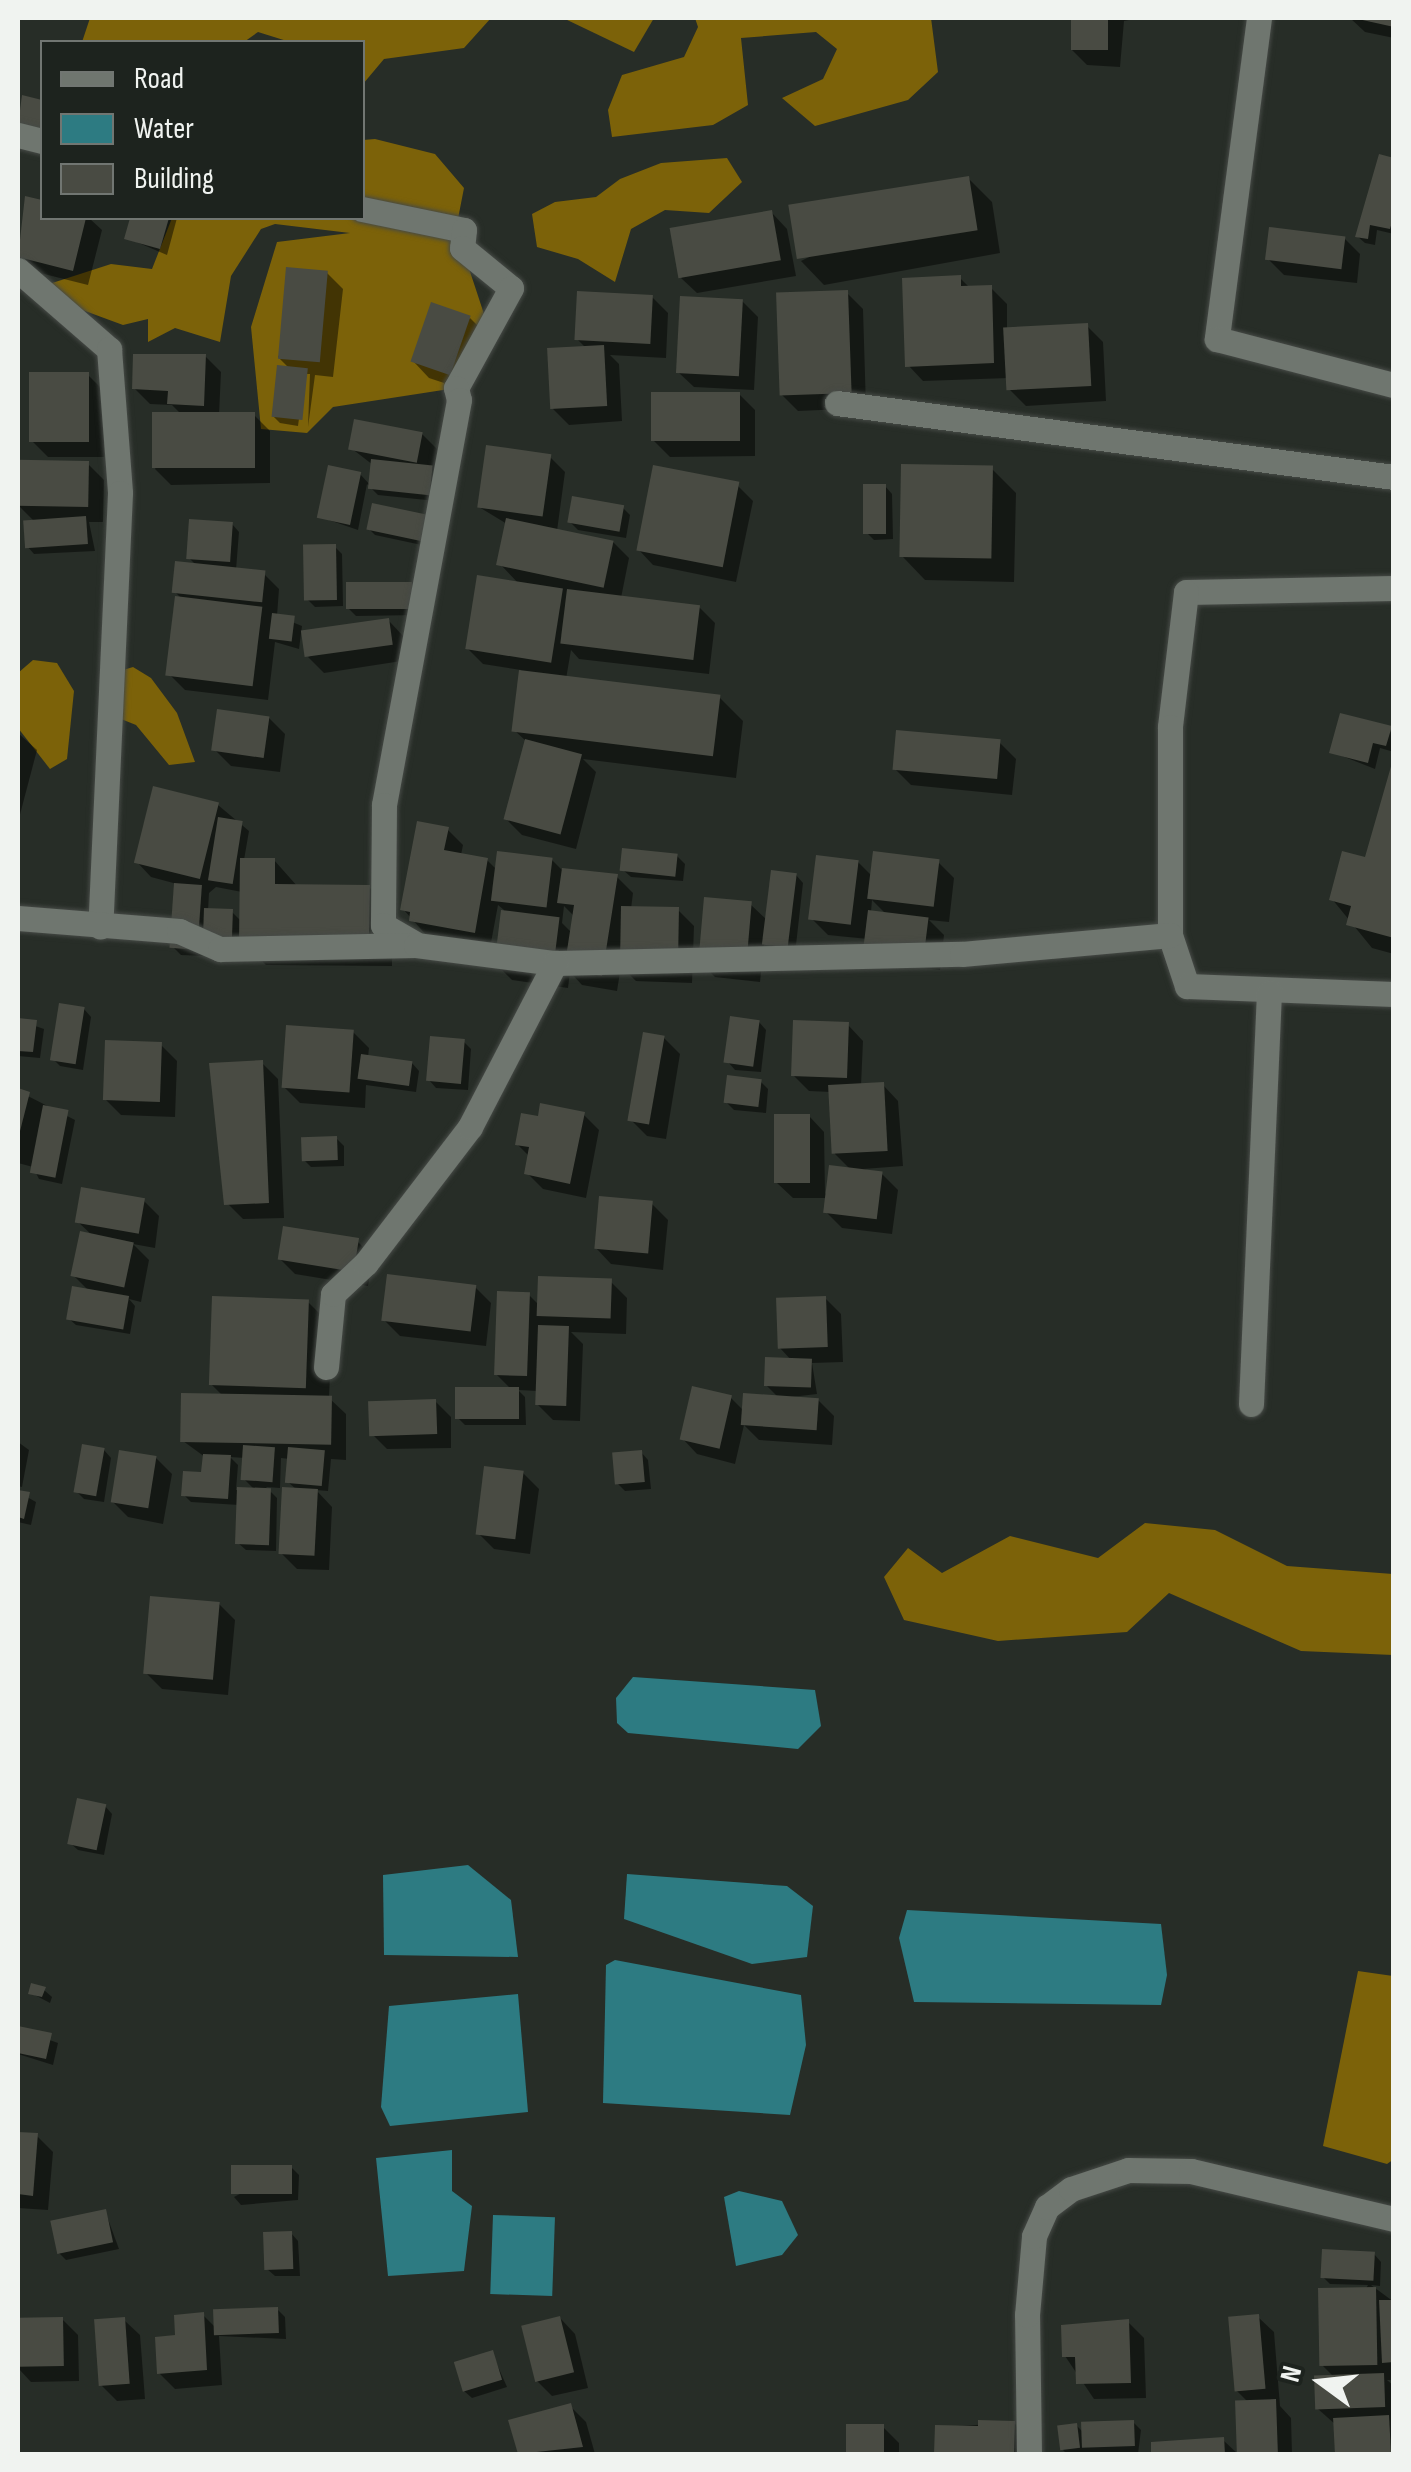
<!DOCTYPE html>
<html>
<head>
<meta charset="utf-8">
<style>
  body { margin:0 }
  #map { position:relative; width:1411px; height:2472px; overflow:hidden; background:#272d27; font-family:"Sofia Sans Condensed",sans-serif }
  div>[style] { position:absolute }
  .forest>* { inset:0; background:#7c6209 }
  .water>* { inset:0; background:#2d7b82; transform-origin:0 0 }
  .shadow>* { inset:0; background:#0007 }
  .building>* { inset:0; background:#494b43; transform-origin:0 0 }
  .roads { filter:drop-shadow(0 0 2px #464a46) drop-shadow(0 0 2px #464a46) }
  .minor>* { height:25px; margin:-12.5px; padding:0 12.5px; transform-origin:12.5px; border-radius:12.5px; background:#6f766f }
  span { translate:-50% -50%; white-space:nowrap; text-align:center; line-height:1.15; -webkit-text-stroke:8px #1d231e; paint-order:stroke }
  .frame { position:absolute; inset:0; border:20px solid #f0f3f0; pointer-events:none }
  .legend { position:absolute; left:40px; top:40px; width:325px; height:180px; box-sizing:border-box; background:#1d231e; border:2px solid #717672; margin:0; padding:12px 18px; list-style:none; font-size:30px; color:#f0f3f0 }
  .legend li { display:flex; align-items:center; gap:20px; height:50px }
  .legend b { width:50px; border:2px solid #717672 }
  .north { position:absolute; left:1271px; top:2332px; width:100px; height:100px; -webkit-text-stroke:8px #1d231e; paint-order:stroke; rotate:285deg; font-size:28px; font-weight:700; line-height:40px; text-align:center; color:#f0f3f0 }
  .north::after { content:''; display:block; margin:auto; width:35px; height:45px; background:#f0f3f0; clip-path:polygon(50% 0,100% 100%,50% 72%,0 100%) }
</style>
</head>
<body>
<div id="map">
  <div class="forest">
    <i style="clip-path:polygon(90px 18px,491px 18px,464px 48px,384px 59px,363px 84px,362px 42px,290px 42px,258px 32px,244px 42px,82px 42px)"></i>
    <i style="clip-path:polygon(563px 18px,654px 18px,634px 52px)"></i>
    <i style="clip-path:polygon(695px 18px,931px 18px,938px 72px,908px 100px,815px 126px,782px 98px,823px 79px,837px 49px,816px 32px,741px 38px,748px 105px,713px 125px,612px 137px,608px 110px,622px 75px,684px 57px,698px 27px)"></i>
    <i style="clip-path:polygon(375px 139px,435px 154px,464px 188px,456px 229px,485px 317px,456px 388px,333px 407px,307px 433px,261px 429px,251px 327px,277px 242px,350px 233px,275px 224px,261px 229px,231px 276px,220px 342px,175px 328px,148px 342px,148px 319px,123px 325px,66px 304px,46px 285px,111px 264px,152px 269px,172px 218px,362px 218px,363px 140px)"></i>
    <i style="clip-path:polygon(727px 158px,742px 182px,709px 213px,665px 210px,631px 229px,615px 282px,578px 259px,537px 247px,532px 214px,555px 202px,596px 197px,620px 179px,661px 163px)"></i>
    <i style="clip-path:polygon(33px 660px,57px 663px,74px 691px,67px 759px,50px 769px,18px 728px,18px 673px)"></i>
    <i style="clip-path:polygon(133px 667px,151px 678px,177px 713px,195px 762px,169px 765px,136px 725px,106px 713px,110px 674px)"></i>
    <i style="clip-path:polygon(1145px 1523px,1215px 1530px,1287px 1566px,1393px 1574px,1393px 1655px,1301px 1651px,1169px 1593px,1127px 1632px,998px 1641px,904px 1620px,884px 1577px,908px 1548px,942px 1573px,1010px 1536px,1098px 1558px)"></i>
    <i style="clip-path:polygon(1358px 1971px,1393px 1976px,1394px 2159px,1387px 2164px,1323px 2146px)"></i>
  </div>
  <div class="water">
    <i style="clip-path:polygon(633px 1677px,815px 1690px,821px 1726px,798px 1749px,628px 1733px,617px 1723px,616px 1698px)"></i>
    <i style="clip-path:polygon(468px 1865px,511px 1900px,518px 1957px,384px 1955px,383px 1875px)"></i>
    <i style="clip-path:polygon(627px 1874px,787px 1886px,813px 1906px,807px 1957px,752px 1964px,624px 1919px)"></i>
    <i style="clip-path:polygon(907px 1910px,1161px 1924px,1167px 1975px,1161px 2005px,914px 2002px,899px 1938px)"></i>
    <i style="clip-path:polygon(615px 1960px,801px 1995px,806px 2045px,790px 2115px,603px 2103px,606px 1965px)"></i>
    <i style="clip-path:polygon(518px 1994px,528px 2112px,390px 2126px,381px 2107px,389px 2006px)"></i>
    <i style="clip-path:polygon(452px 2150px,452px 2191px,472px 2206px,464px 2271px,388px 2276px,376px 2158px)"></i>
    <i style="clip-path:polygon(739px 2191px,782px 2201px,798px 2235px,782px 2255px,736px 2266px,724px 2197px)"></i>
    <i style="left:493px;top:2215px;width:62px;height:79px;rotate:2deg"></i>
  </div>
  <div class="shadow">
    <i style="clip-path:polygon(1073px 18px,1139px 18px,1124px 21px,1120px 67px,1087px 65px,1071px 49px)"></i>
    <i style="clip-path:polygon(1350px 18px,1394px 18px,1394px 38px,1365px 32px)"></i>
    <i style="clip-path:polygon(1394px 160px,1394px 234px,1377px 230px,1375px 245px,1365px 243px,1357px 236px)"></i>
    <i style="clip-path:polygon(968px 178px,992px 202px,1000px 253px,824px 285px,801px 261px)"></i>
    <i style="clip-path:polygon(26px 199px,42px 203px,42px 218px,89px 218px,102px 230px,88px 285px,28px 270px,18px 259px)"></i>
    <i style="clip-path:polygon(772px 213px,787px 229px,796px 276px,697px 293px,681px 278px)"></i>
    <i style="clip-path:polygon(133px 218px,177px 218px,167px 255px,127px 238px)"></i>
    <i style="clip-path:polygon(1344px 238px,1360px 254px,1357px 283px,1284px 275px,1268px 259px)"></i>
    <i style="clip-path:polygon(327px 273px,343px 289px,333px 377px,315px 375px,308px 427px,310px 374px,305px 374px,298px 426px,280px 423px,273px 416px,290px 369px,278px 357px)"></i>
    <i style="clip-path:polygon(960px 278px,970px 288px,991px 288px,1007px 304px,1007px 331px,1087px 326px,1103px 342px,1106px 401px,1026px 406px,1010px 390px,1009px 378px,923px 381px,908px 365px)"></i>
    <i style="clip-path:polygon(847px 293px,863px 309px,866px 408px,798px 411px,782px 395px)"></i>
    <i style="clip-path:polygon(652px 297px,668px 313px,666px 358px,610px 355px,619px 364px,622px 421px,569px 425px,553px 409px,587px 349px,577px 339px)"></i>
    <i style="clip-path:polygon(742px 301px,758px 317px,754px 390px,694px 387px,678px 372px)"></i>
    <i style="clip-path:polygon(470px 318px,486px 334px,468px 391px,429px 378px,414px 362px)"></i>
    <i style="clip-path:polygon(205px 356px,221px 372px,219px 415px,254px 415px,270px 431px,270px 483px,171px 485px,155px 469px,183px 416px,172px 405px,150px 404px,134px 388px)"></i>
    <i style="clip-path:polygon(88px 375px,104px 391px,104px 457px,48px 457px,32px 441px)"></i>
    <i style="clip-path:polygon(739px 394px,755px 410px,755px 456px,670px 457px,654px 441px)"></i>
    <i style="clip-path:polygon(422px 434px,438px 450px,436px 501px,378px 495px,367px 484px,358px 530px,320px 517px,360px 474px,371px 486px,373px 465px,351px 448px)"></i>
    <i style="clip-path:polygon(549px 456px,565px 472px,557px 531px,613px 542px,629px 558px,621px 598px,699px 607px,715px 623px,709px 674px,579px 659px,571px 650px,566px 679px,719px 697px,743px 721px,736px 778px,583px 759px,596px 772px,576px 849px,522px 835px,506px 819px,527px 742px,514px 730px,521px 670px,483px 664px,467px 648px,520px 585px,500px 564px,507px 524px,479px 507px)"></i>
    <i style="clip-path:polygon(88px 464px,104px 480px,103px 522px,89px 522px,95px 551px,34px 554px,27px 546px,35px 522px,19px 506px)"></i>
    <i style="clip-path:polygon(992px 469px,1016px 493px,1014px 582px,925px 580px,902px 556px)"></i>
    <i style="clip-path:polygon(737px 485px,753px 501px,736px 582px,653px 565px,638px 549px)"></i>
    <i style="clip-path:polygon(885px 486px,892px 494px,893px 539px,874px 540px,866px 532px)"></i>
    <i style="clip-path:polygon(373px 506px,431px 547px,375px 535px,368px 528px)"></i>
    <i style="clip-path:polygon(623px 508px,630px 515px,626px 538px,578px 530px,570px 522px)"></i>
    <i style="clip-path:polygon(232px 524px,239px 532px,236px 570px,263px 573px,279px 589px,277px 616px,302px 626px,299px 649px,275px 642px,268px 700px,185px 690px,169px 674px,183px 600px,175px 592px,197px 566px,189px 558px)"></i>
    <i style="clip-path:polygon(335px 547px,342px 554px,343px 606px,315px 607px,307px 599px)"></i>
    <i style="clip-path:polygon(411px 585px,419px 615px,356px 616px,349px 609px)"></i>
    <i style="clip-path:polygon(389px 621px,404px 637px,408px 660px,324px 673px,308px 657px)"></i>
    <i style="clip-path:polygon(269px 718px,285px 734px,280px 772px,231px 766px,215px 750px)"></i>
    <i style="clip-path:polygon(1390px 728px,1394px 752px,1380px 748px,1375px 769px,1332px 752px)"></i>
    <i style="clip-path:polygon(18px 733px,37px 750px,18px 822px)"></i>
    <i style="clip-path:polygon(1000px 743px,1016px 759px,1012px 795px,911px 785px,895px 769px)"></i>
    <i style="clip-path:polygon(1394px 761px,1394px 954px,1372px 948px,1332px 899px,1367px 860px)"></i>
    <i style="clip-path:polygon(evenodd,218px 805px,249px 831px,244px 860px,274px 860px,298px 887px,369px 887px,392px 911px,392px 966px,266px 965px,238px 937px,205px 956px,181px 955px,173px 947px,177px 884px,151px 877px,136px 861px,218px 805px,216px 887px,242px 892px,242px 922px,232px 912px,208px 911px,209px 893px,216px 887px)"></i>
    <i style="clip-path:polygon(evenodd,447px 829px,463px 845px,461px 855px,487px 860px,497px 870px,552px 860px,562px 870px,617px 877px,633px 893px,631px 909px,678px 910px,694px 926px,692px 983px,636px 981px,621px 966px,617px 991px,582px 985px,570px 972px,568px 988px,512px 980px,496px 964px,504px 910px,498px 905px,490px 948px,427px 936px,403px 909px,447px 829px,564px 906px,575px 917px,572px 933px,562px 923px,564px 906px)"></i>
    <i style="clip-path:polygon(677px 856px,685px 864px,683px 881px,631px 877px,623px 870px)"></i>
    <i style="clip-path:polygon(evenodd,858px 862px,873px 877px,938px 862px,954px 878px,949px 922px,929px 920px,944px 935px,940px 970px,883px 963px,868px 939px,828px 935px,812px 919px,858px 862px,872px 900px,886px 914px,871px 912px,872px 900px)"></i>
    <i style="clip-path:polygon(796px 875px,803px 883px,795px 954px,764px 943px,760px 982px,715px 977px,699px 961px,750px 904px,767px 920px)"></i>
    <i style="clip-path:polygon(84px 1009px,91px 1017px,83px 1070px,60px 1066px,53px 1059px)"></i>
    <i style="clip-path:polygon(18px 1020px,44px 1029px,40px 1058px,18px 1056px)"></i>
    <i style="clip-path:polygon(759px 1022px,766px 1030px,761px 1072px,735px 1070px,728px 1062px)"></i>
    <i style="clip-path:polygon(848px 1025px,863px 1041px,861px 1086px,883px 1085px,898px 1101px,903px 1166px,863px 1169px,882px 1174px,898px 1190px,892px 1234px,842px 1228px,826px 1212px,827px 1198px,793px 1198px,777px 1183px,809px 1116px,824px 1132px,825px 1194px,851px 1170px,835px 1154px,831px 1092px,809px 1091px,793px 1075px)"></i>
    <i style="clip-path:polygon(353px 1032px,369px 1048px,368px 1057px,412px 1063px,419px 1071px,416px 1092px,366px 1085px,365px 1108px,300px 1103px,284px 1087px)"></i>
    <i style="clip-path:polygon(664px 1038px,680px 1054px,666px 1139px,647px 1136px,631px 1120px)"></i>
    <i style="clip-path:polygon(464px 1042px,471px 1049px,468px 1090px,436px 1088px,429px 1080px)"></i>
    <i style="clip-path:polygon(161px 1045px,177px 1061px,175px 1117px,121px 1115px,105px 1099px)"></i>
    <i style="clip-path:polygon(262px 1063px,278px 1079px,284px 1218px,243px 1219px,227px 1203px)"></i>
    <i style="clip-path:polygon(761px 1082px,768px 1089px,766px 1113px,734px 1110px,726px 1102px)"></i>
    <i style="clip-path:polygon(18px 1091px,75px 1120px,62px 1184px,39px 1179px,33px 1167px,18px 1163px)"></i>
    <i style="clip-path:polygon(583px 1114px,599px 1130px,586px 1198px,543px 1189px,527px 1173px,530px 1157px,517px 1144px,540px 1119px)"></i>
    <i style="clip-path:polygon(336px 1138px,344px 1146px,344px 1166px,311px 1167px,304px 1160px)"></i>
    <i style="clip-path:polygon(143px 1200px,159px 1216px,155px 1248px,133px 1244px,149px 1260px,141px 1302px,129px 1299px,135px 1306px,130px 1334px,76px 1325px,68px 1318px,90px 1292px,73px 1275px,93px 1236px,78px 1222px)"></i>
    <i style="clip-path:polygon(652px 1204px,668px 1220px,663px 1270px,611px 1264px,596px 1248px)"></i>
    <i style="clip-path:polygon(357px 1241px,373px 1257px,368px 1286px,295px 1274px,279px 1258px)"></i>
    <i style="clip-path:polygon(611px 1282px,627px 1298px,626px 1334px,571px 1332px,583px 1344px,580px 1421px,553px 1420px,537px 1404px,538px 1391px,518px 1390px,525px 1397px,526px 1425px,465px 1425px,458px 1418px,512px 1390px,496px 1374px,529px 1295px,539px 1305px)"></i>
    <i style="clip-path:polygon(475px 1287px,491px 1303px,486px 1346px,400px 1336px,384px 1320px)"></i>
    <i style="clip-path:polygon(825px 1298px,841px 1314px,843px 1362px,812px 1363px,817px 1394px,783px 1398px,818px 1400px,834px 1416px,832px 1445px,759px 1440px,744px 1425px,735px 1464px,697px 1454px,682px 1438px,731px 1398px,744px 1411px,778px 1397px,766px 1385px,792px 1361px,780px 1348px)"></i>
    <i style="clip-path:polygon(evenodd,308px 1302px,332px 1326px,329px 1398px,346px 1414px,346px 1460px,331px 1459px,328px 1491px,316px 1490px,332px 1507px,329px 1570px,297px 1569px,281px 1553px,297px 1490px,288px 1482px,290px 1459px,281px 1458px,280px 1488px,266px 1487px,277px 1498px,276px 1551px,246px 1550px,238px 1543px,239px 1505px,191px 1502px,184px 1495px,204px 1475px,205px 1457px,183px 1441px,223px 1396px,211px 1384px,308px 1302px,230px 1457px,245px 1458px,244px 1479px,255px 1490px,236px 1490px,238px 1465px,230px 1457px)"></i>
    <i style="clip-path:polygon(435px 1401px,451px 1417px,451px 1448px,387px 1449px,371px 1433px)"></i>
    <i style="clip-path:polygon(18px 1442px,29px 1450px,22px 1487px,18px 1486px)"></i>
    <i style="clip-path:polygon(104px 1450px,111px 1458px,104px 1502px,84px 1499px,76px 1491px)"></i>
    <i style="clip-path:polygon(641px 1452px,648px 1460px,651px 1489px,625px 1491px,618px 1484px)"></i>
    <i style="clip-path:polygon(156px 1458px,172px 1474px,163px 1524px,128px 1517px,112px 1501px)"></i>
    <i style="clip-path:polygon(523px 1473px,539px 1489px,530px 1554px,494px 1549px,478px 1533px)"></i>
    <i style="clip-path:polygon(18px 1492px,36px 1502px,31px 1525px,18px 1522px)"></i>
    <i style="clip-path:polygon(219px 1604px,235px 1620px,228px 1695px,162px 1689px,146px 1673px)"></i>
    <i style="clip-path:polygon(105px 1806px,112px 1814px,104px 1855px,78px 1850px,70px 1843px)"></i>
    <i style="clip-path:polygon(44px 1990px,52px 1997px,50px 2003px,31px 1993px)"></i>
    <i style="clip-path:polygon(19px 2029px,58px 2043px,53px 2065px,18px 2054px)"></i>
    <i style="clip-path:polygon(18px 2134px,37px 2136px,53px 2152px,48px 2210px,18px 2208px)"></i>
    <i style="clip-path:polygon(291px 2167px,299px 2175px,298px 2200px,241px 2205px,234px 2197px)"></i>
    <i style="clip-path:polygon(105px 2211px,119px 2249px,66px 2260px,59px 2253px)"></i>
    <i style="clip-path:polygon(291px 2233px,298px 2241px,300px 2276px,275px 2276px,267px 2269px)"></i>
    <i style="clip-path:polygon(1374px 2254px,1381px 2262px,1380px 2286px,1371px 2285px,1394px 2302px,1393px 2380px,1387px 2380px,1394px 2386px,1394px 2454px,1337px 2454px,1336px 2425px,1318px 2409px,1334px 2377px,1323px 2366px,1368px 2285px,1330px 2284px,1323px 2277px)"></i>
    <i style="clip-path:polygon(277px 2309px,285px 2317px,286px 2339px,219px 2336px,222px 2385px,175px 2389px,159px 2373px,178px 2337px,203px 2315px,216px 2328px)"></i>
    <i style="clip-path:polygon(1258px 2317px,1274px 2332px,1280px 2406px,1291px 2418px,1292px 2454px,1239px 2454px,1238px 2403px,1249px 2403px,1235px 2389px)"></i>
    <i style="clip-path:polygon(560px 2318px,575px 2334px,588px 2388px,552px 2396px,536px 2380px)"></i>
    <i style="clip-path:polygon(62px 2319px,78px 2335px,79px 2381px,31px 2382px,18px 2368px,18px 2320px)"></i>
    <i style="clip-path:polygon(124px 2320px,140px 2335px,145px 2399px,117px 2401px,101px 2385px)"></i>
    <i style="clip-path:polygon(1128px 2322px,1144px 2338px,1146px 2398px,1094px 2399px,1065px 2356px)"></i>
    <i style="clip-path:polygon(492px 2353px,507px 2387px,472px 2398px,464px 2391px)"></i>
    <i style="clip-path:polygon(570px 2406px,586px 2422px,595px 2454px,520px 2454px,511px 2421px)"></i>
    <i style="clip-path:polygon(1133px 2422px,1141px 2430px,1138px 2454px,1067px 2454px,1062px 2449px,1076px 2425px,1083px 2432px)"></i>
    <i style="clip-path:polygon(1014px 2423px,1030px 2439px,1029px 2454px,936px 2454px,937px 2427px)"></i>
    <i style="clip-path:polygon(848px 2426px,883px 2427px,899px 2443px,899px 2454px,847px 2454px)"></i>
    <i style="clip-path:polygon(1223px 2440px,1238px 2454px,1154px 2454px,1153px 2445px)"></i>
  </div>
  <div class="building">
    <i style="left:1071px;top:18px;width:37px;height:32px"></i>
    <i style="clip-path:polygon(1358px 18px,1394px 18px,1394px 27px,1358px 19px)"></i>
    <i style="clip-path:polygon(22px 95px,42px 100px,42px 131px,18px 125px)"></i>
    <i style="clip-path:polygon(1379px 154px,1394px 158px,1394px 215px,1390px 229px,1370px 225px,1368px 239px,1355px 237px)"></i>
    <i style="left:969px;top:176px;width:55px;height:183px;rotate:81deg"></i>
    <i style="clip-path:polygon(25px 196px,42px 200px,42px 218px,86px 218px,73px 271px,18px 257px)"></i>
    <i style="left:772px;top:210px;width:51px;height:104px;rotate:80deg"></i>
    <i style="clip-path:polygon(130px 218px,169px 218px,160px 249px,124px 239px)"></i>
    <i style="left:1269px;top:227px;width:77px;height:33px;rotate:7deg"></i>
    <i style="left:286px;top:267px;width:42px;height:92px;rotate:5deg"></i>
    <i style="clip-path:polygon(961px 275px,961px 286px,992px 285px,994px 363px,905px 367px,902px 278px)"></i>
    <i style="left:848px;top:290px;width:103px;height:72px;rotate:88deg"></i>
    <i style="left:577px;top:291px;width:76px;height:49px;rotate:3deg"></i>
    <i style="left:680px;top:296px;width:63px;height:77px;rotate:3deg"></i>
    <i style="left:431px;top:302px;width:42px;height:63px;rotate:19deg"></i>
    <i style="left:1088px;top:323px;width:63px;height:85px;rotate:87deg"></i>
    <i style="left:604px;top:345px;width:61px;height:57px;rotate:87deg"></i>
    <i style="clip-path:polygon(133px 354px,206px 354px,204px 406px,167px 404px,168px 391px,132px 389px)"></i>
    <i style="left:277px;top:365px;width:31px;height:52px;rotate:6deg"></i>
    <i style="left:29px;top:372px;width:60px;height:70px"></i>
    <i style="left:740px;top:392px;width:49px;height:89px;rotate:90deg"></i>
    <i style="left:255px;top:412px;width:56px;height:103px;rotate:90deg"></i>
    <i style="left:354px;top:419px;width:70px;height:31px;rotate:11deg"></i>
    <i style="left:486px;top:445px;width:66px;height:63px;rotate:8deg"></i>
    <i style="left:371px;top:459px;width:62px;height:30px;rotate:6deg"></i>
    <i style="left:89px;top:461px;width:46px;height:71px;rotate:91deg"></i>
    <i style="left:901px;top:464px;width:92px;height:93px;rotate:1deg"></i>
    <i style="left:328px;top:465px;width:34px;height:54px;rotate:12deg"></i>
    <i style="left:653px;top:465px;width:88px;height:87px;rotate:11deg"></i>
    <i style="left:863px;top:484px;width:23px;height:50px"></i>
    <i style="left:572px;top:496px;width:53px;height:27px;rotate:10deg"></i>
    <i style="left:372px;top:503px;width:58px;height:27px;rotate:12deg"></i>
    <i style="left:86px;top:516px;width:28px;height:63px;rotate:86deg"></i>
    <i style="left:506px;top:518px;width:110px;height:48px;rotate:12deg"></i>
    <i style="left:189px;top:519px;width:44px;height:40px;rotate:4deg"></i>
    <i style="left:336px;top:544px;width:56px;height:33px;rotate:89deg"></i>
    <i style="left:175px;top:561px;width:91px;height:32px;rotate:6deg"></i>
    <i style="left:477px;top:575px;width:87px;height:75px;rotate:9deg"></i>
    <i style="left:412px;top:582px;width:27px;height:66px;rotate:90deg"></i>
    <i style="left:567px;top:589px;width:134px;height:55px;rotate:7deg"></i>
    <i style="left:175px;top:596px;width:88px;height:80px;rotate:7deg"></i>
    <i style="left:272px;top:613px;width:23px;height:26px;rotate:7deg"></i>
    <i style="left:389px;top:618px;width:27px;height:89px;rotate:82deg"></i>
    <i style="left:519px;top:670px;width:203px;height:62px;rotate:7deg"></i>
    <i style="left:217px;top:709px;width:53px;height:42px;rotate:8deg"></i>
    <i style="clip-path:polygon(1340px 713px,1392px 726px,1386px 746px,1373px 743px,1368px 763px,1329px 753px)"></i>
    <i style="left:896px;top:730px;width:105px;height:40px;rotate:5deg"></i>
    <i style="left:525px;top:739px;width:59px;height:83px;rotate:15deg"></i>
    <i style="clip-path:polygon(1394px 756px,1394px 938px,1346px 925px,1351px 906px,1329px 900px,1342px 851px,1365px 857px)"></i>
    <i style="left:153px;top:786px;width:68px;height:79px;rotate:14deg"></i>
    <i style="left:218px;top:817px;width:25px;height:64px;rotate:9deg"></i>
    <i style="clip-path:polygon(417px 821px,449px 827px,444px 850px,488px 858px,475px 933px,409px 921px,410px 912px,400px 910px)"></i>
    <i style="left:622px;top:848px;width:56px;height:23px;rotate:6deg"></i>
    <i style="left:497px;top:851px;width:56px;height:50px;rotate:7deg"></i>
    <i style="left:873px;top:851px;width:67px;height:48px;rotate:7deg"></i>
    <i style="left:816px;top:855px;width:43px;height:65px;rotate:7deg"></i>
    <i style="clip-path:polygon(240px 858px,275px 858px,275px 884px,370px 885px,369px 943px,239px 942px)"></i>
    <i style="clip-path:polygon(562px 868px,618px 874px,602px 976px,564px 970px,574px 905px,557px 903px)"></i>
    <i style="left:771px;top:870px;width:26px;height:75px;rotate:7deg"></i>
    <i style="left:174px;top:883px;width:28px;height:65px;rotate:4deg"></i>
    <i style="left:704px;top:897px;width:48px;height:65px;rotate:5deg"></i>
    <i style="left:621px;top:906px;width:58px;height:60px;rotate:1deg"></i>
    <i style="left:204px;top:908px;width:29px;height:42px;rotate:2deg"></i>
    <i style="left:501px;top:910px;width:59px;height:55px;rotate:7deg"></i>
    <i style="left:868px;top:910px;width:61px;height:38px;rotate:7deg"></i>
    <i style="left:59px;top:1003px;width:26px;height:58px;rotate:9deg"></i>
    <i style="left:730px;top:1016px;width:30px;height:47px;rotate:8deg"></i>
    <i style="clip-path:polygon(18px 1018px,37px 1020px,33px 1052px,18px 1051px)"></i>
    <i style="left:793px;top:1020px;width:56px;height:56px;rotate:2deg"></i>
    <i style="left:286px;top:1025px;width:68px;height:63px;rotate:4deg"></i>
    <i style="left:643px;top:1032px;width:22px;height:90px;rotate:10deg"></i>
    <i style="left:430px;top:1036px;width:35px;height:45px;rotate:5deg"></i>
    <i style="left:105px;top:1040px;width:57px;height:60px;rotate:2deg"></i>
    <i style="left:361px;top:1054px;width:52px;height:25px;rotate:8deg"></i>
    <i style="clip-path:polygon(263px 1060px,269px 1203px,224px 1205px,209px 1063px)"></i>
    <i style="left:727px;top:1075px;width:35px;height:28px;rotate:7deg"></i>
    <i style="left:884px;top:1082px;width:69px;height:56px;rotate:87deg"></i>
    <i style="clip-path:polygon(18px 1088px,30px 1092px,19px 1135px,18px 1135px)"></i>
    <i style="clip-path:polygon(540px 1103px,585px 1112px,570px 1184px,524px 1174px,529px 1147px,515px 1145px,521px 1113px,538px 1116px)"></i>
    <i style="left:43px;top:1105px;width:26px;height:69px;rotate:11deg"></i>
    <i style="left:810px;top:1114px;width:69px;height:36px;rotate:90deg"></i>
    <i style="left:337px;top:1136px;width:24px;height:36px;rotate:88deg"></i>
    <i style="left:829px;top:1165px;width:54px;height:48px;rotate:7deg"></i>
    <i style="left:81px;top:1187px;width:65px;height:36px;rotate:10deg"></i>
    <i style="left:599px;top:1196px;width:54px;height:53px;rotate:5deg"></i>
    <i style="left:283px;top:1226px;width:77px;height:34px;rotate:9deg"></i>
    <i style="left:80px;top:1231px;width:55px;height:46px;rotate:12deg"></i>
    <i style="left:387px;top:1274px;width:90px;height:47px;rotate:7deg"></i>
    <i style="left:538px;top:1276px;width:74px;height:40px;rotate:2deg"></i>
    <i style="left:72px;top:1286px;width:58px;height:34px;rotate:10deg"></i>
    <i style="left:497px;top:1291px;width:33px;height:84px;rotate:2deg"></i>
    <i style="left:212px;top:1296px;width:97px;height:89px;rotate:2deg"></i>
    <i style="left:826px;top:1296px;width:51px;height:50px;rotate:88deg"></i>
    <i style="left:538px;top:1325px;width:31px;height:80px;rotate:2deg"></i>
    <i style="left:765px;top:1357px;width:47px;height:29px;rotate:2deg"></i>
    <i style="left:692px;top:1386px;width:41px;height:55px;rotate:13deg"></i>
    <i style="left:455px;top:1387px;width:64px;height:32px"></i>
    <i style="left:181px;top:1393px;width:151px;height:49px;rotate:1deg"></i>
    <i style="left:743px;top:1393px;width:76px;height:32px;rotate:4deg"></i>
    <i style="left:436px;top:1399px;width:35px;height:68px;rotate:88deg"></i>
    <i style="left:82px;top:1444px;width:23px;height:49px;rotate:10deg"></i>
    <i style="left:243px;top:1445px;width:32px;height:35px;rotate:4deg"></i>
    <i style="left:288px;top:1447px;width:37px;height:36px;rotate:5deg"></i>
    <i style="left:119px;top:1450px;width:38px;height:53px;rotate:9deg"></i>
    <i style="left:642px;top:1450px;width:32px;height:30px;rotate:85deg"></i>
    <i style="clip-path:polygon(203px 1454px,231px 1455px,228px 1499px,181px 1496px,183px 1471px,201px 1472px)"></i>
    <i style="left:484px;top:1466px;width:40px;height:69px;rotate:7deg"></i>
    <i style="left:237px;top:1487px;width:34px;height:57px;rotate:2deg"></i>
    <i style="left:282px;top:1487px;width:36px;height:67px;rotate:3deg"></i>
    <i style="clip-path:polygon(18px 1490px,30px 1492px,24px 1519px,18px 1517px)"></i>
    <i style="left:150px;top:1596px;width:70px;height:78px;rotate:5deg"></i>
    <i style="left:77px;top:1798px;width:30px;height:47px;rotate:12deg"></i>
    <i style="clip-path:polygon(31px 1983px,46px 1987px,42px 1997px,28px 1994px)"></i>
    <i style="clip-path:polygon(18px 2026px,52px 2033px,46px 2059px,18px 2053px)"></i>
    <i style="clip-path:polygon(18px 2132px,38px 2133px,33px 2196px,18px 2194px)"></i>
    <i style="left:292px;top:2165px;width:29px;height:61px;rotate:90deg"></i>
    <i style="left:106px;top:2209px;width:34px;height:57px;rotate:78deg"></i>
    <i style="left:292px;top:2231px;width:38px;height:29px;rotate:88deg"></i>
    <i style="left:1322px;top:2249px;width:53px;height:29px;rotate:3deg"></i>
    <i style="left:1376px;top:2287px;width:78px;height:58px;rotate:89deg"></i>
    <i style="clip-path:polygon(1379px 2300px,1394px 2300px,1394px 2362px,1382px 2363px)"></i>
    <i style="left:278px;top:2307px;width:26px;height:65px;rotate:88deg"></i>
    <i style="clip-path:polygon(204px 2312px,207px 2370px,157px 2374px,155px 2337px,175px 2335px,174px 2315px)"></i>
    <i style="left:1259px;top:2314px;width:75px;height:31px;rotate:85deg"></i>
    <i style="left:560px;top:2316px;width:58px;height:40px;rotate:76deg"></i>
    <i style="left:63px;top:2317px;width:49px;height:45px;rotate:89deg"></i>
    <i style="left:125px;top:2317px;width:67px;height:31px;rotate:86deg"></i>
    <i style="clip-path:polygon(1129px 2319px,1131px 2383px,1076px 2384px,1075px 2357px,1062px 2357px,1061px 2325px)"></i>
    <i style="left:493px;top:2350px;width:31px;height:41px;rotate:73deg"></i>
    <i style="left:1384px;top:2373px;width:34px;height:70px;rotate:88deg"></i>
    <i style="left:1276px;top:2399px;width:55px;height:41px;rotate:88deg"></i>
    <i style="clip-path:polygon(571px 2403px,583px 2447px,518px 2454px,508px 2420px)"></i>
    <i style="left:1389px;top:2415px;width:39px;height:56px;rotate:87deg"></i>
    <i style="clip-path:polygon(978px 2420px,1015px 2421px,1014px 2454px,934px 2454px,935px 2425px,978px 2426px)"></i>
    <i style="left:1134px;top:2420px;width:26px;height:53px;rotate:88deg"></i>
    <i style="left:1077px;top:2423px;width:25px;height:20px;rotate:83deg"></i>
    <i style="left:846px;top:2424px;width:38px;height:30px"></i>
    <i style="clip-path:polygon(1224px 2437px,1225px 2454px,1151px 2454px,1151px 2442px)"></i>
  </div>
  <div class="roads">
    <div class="minor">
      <i style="left:1259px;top:18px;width:324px;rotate:97.5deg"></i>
      <i style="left:1217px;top:339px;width:183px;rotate:14.6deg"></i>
      <i style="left:18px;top:135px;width:25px;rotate:14deg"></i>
      <i style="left:362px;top:209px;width:104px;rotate:11.6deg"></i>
      <i style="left:464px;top:230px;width:18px;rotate:96deg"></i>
      <i style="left:462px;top:248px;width:63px;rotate:39.2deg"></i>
      <i style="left:511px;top:288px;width:114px;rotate:118.8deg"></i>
      <i style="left:456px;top:388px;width:12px;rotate:76deg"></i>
      <i style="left:459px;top:400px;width:412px;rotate:100.5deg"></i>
      <i style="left:384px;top:805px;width:120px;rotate:90.5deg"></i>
      <i style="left:383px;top:925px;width:36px;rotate:30deg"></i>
      <i style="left:18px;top:270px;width:121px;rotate:41deg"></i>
      <i style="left:109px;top:349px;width:144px;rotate:85.6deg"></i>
      <i style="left:120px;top:493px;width:434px;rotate:92.6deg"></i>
      <i style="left:837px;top:403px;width:562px;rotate:7.57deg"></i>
      <i style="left:1394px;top:588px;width:208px;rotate:178.9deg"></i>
      <i style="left:1186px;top:592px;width:136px;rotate:96.8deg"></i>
      <i style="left:1170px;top:727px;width:208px;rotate:90deg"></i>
      <i style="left:1170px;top:935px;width:54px;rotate:71.6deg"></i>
      <i style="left:1187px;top:986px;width:207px;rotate:2.2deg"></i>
      <i style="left:18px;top:918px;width:162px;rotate:4.6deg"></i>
      <i style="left:179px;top:931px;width:45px;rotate:23.7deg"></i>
      <i style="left:220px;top:949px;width:196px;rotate:-1.2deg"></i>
      <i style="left:416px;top:945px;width:140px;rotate:7.4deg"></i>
      <i style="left:555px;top:963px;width:407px;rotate:-1.3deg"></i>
      <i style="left:962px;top:954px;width:209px;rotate:-5.2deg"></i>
      <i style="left:326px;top:1367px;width:73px;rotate:-84.5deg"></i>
      <i style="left:333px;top:1294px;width:45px;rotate:-43.2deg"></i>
      <i style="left:366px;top:1263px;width:171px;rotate:-52.6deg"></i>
      <i style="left:470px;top:1127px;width:185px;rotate:-62.6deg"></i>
      <i style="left:1251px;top:1404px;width:412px;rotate:-87.5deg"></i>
      <i style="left:1029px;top:2454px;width:139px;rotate:-90.8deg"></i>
      <i style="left:1027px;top:2315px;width:79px;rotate:-84.9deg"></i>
      <i style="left:1034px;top:2236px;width:32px;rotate:-66deg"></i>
      <i style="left:1047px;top:2207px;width:30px;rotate:-37deg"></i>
      <i style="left:1071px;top:2189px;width:60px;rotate:-18.4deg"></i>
      <i style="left:1128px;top:2170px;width:63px;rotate:0.9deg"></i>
      <i style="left:1191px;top:2171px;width:209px;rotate:13.3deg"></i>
    </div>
  </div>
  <div class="frame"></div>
  <ul class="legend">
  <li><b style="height:12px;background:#6f766f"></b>Road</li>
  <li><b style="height:28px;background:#2d7b82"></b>Water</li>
  <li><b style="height:28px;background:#494b43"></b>Building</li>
  </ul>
  <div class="north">N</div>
</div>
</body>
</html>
